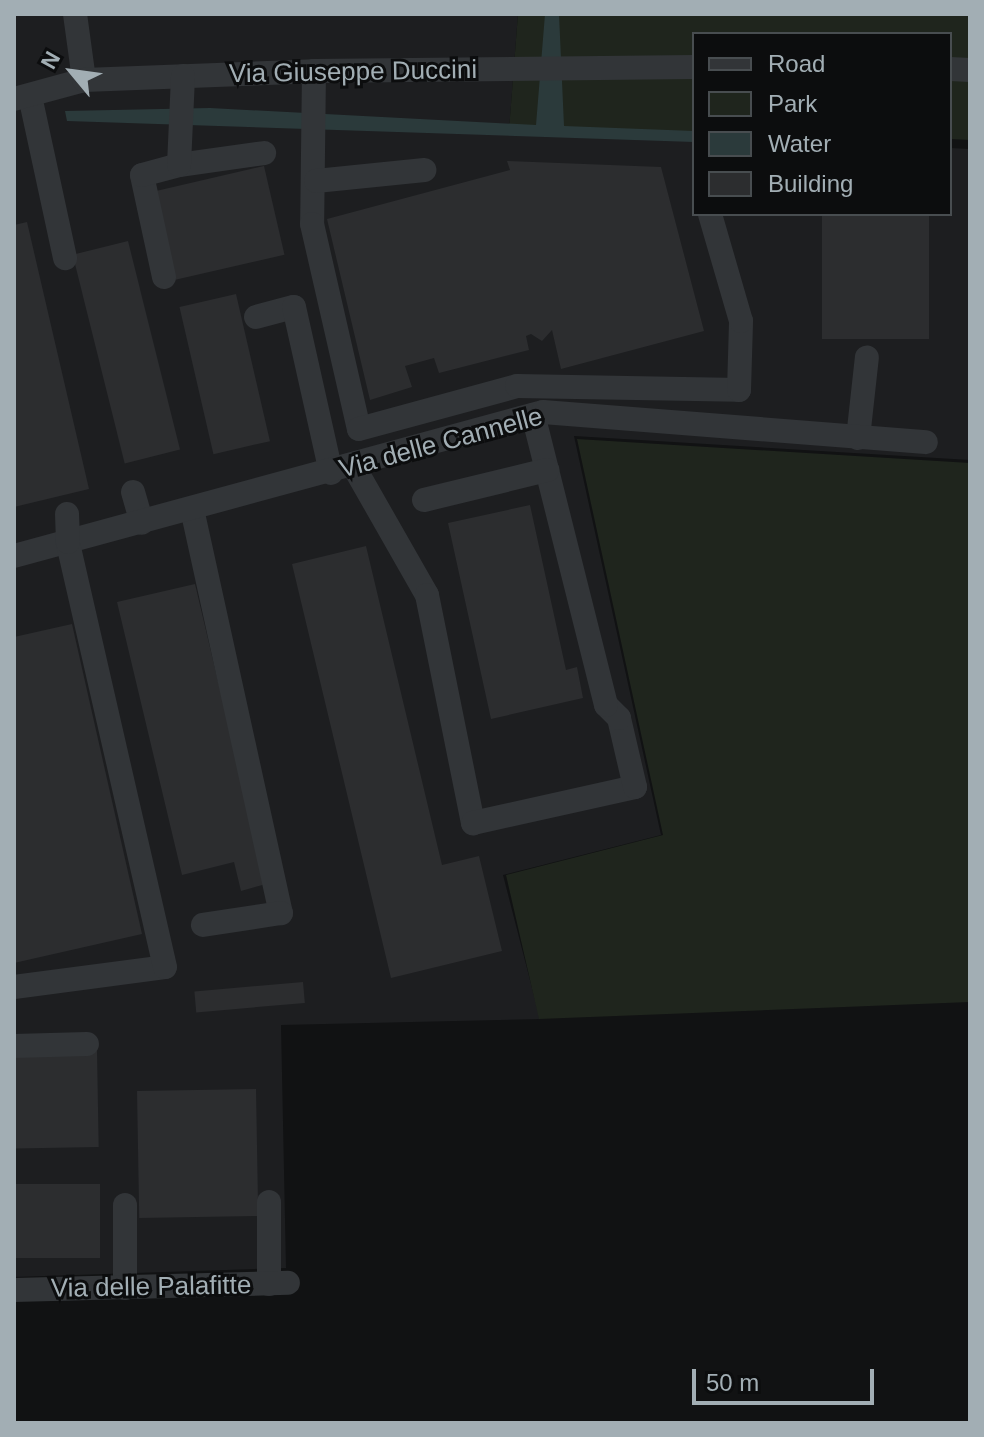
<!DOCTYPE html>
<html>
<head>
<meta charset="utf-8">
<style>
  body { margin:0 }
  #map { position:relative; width:984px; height:1437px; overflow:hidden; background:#111213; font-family:Helvetica,sans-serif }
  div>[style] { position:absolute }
  .built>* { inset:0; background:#1d1e20 }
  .green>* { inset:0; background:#1f251d }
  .water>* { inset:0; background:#2b3a3b }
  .building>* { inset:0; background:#2c2d2f; transform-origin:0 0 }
  .minor>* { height:24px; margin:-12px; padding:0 12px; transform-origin:12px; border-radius:12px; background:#323538 }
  span { translate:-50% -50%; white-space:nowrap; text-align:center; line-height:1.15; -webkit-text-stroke:6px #0c0d0e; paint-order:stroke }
  .street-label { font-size:26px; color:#a2aeb4 }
  .frame { position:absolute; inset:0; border:16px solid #a2aeb4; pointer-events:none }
  .legend { position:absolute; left:692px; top:32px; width:260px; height:184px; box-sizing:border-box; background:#0c0d0e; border:2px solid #484d50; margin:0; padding:10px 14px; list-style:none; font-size:24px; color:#a2aeb4 }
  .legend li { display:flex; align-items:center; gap:16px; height:40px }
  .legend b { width:40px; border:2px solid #484d50 }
  .north { position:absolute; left:32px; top:32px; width:80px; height:80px; -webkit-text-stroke:6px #0c0d0e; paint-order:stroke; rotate:299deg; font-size:22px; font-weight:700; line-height:32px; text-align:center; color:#a2aeb4 }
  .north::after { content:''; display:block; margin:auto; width:28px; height:36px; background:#a2aeb4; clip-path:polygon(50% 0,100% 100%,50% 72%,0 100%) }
  .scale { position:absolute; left:692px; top:1369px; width:182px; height:36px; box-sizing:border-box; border:4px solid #a2aeb4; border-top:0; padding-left:10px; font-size:24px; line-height:28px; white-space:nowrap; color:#a2aeb4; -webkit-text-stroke:6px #0c0d0e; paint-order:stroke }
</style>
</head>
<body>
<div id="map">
  <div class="built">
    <i style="clip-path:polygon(14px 14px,518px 14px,509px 131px,694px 138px,694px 214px,950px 214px,950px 148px,970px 149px,970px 460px,574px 436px,661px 835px,503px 875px,540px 1019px,281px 1025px,286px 1268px,14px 1277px)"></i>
  </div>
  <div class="green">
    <i style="clip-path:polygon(518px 14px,970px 14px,970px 140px,950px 139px,950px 34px,694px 34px,694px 132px,509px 130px)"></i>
    <i style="clip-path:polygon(577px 439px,970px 463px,970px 1002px,539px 1019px,506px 875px,663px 835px)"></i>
  </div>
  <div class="water">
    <i style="clip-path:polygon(545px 14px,559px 14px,564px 126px,694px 131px,694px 142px,67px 121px,65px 111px,210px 108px,536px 125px)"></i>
  </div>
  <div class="building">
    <i style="clip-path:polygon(507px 161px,661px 167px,704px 331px,561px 369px,552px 330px,542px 341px,531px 334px,526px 336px,529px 350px,439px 373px,434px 358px,405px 366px,412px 387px,370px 400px,327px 219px,510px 170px)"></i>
    <i style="left:264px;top:166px;width:91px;height:113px;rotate:77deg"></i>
    <i style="left:822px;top:214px;width:107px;height:125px"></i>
    <i style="clip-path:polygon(27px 222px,89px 489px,14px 507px,14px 225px)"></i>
    <i style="left:128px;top:241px;width:215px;height:57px;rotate:76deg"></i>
    <i style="left:236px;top:294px;width:151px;height:58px;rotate:77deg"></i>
    <i style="clip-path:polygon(530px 505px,566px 670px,577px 667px,583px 698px,491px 719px,448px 523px)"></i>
    <i style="clip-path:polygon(366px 546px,442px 865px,479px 856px,502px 951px,391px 978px,292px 564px)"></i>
    <i style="clip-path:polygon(195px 584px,266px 884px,241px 891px,234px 862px,182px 875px,117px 602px)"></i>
    <i style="clip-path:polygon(72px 624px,142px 934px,14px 963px,14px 637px)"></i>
    <i style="left:303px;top:982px;width:21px;height:109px;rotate:85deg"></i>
    <i style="left:97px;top:1051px;width:96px;height:83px;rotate:89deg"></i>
    <i style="left:256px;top:1089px;width:127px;height:119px;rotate:89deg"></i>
    <i style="left:100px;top:1184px;width:74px;height:86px;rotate:90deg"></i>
  </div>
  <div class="minor">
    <i style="left:75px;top:14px;width:67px;rotate:82.2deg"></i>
    <i style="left:950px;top:69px;width:20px;rotate:3deg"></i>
    <i style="left:314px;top:71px;width:153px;rotate:90.7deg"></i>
    <i style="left:312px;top:224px;width:210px;rotate:77.1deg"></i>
    <i style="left:359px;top:429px;width:164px;rotate:-15.2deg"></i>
    <i style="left:517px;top:386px;width:222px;rotate:1deg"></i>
    <i style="left:739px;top:390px;width:69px;rotate:-88.3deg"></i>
    <i style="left:741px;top:321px;width:111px;rotate:-106.2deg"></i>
    <i style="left:30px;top:96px;width:166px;rotate:77.8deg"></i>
    <i style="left:14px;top:99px;width:73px;rotate:-15.2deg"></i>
    <i style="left:84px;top:80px;width:230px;rotate:-2.2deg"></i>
    <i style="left:314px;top:71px;width:380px;rotate:-0.6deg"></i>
    <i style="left:179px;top:165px;width:86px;rotate:-8deg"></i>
    <i style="left:316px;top:181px;width:109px;rotate:-5.8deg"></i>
    <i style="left:164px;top:277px;width:104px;rotate:-102.2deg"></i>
    <i style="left:142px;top:175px;width:38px;rotate:-15deg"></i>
    <i style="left:179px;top:165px;width:89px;rotate:-87.4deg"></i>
    <i style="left:256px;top:317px;width:39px;rotate:-15deg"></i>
    <i style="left:294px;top:307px;width:170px;rotate:77.4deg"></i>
    <i style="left:858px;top:438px;width:81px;rotate:-83.7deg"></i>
    <i style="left:354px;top:467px;width:147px;rotate:60.3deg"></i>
    <i style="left:427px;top:595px;width:233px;rotate:78.6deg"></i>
    <i style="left:473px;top:823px;width:166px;rotate:-12.5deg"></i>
    <i style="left:635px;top:787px;width:71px;rotate:-103.1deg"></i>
    <i style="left:619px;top:718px;width:18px;rotate:-135deg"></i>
    <i style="left:606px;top:705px;width:299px;rotate:-104.1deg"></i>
    <i style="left:133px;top:492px;width:32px;rotate:74deg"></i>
    <i style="left:424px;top:500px;width:127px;rotate:-13.7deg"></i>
    <i style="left:192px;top:509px;width:414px;rotate:77.6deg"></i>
    <i style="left:281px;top:913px;width:79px;rotate:171.3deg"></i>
    <i style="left:14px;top:556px;width:548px;rotate:-15.23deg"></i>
    <i style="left:543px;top:412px;width:384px;rotate:4.5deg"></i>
    <i style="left:14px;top:987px;width:152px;rotate:-7.5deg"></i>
    <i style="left:165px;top:967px;width:436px;rotate:-102.9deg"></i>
    <i style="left:68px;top:542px;width:28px;rotate:-92deg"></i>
    <i style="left:14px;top:1046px;width:73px;rotate:-1.6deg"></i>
    <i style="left:125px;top:1205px;width:83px;rotate:90deg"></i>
    <i style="left:269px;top:1284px;width:82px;rotate:-90deg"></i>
    <i style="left:14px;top:1290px;width:274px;rotate:-1.5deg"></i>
  </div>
  <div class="street-label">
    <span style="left:353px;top:72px;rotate:-1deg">Via Giuseppe Duccini</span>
    <span style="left:441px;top:443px;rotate:-15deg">Via delle Cannelle</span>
    <span style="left:151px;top:1287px;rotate:-1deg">Via delle Palafitte</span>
  </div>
  <div class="frame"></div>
  <ul class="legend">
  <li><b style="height:10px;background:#323538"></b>Road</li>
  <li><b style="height:22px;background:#1f251d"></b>Park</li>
  <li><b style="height:22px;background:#2b3a3b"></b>Water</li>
  <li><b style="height:22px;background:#2c2d2f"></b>Building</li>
  </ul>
  <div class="north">N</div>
  <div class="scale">50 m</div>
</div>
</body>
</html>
